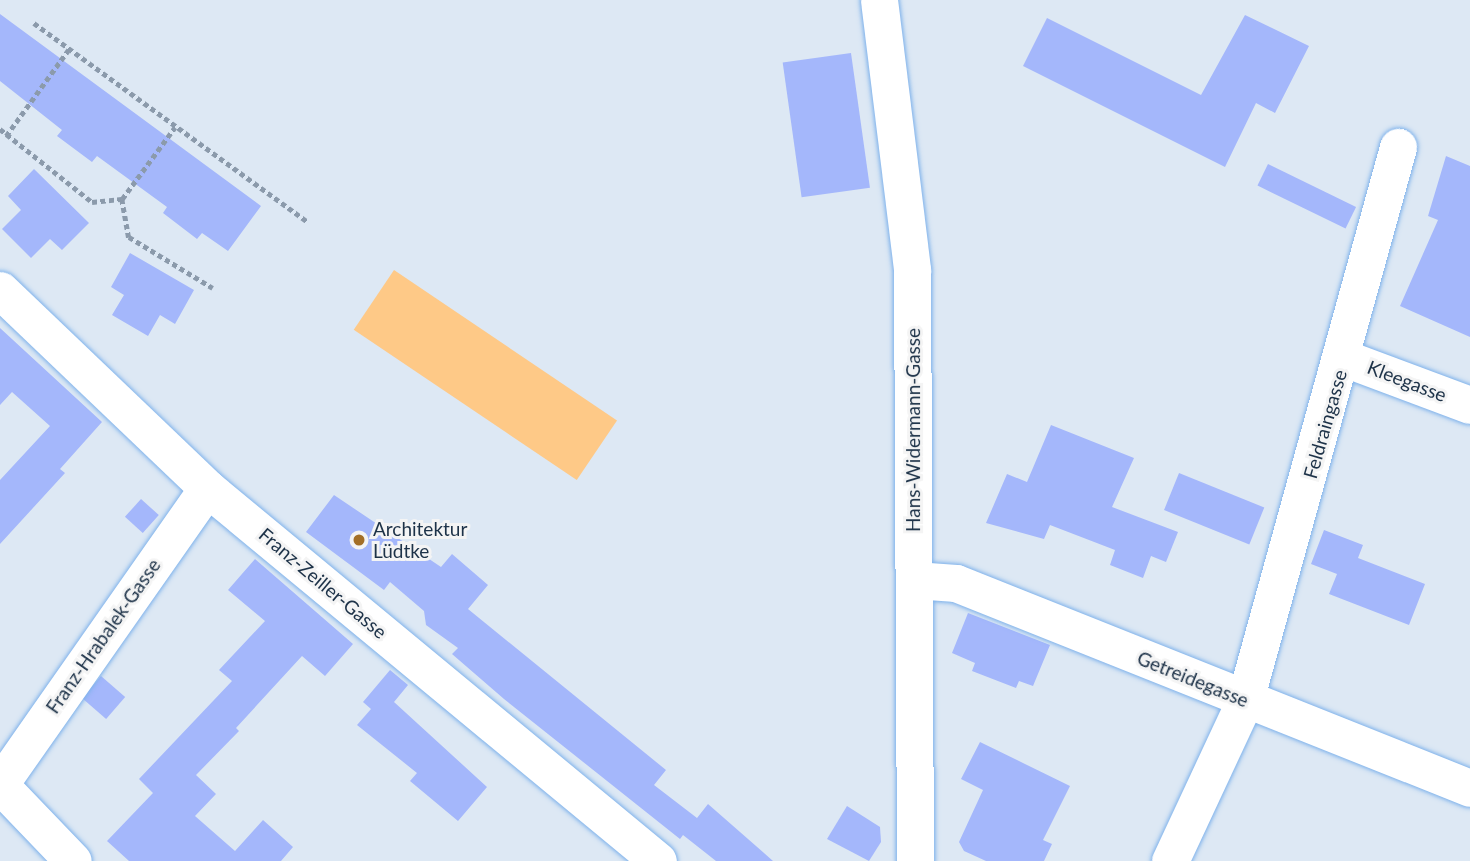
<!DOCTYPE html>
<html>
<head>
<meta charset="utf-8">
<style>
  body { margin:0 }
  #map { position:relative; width:1470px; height:861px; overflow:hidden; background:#dde8f4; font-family:Lato,sans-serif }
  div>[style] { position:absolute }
  .green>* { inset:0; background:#fec987; transform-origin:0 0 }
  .building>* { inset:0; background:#a4b7fb; transform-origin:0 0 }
  .path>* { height:4.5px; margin-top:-2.25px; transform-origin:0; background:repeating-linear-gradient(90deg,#8b9aab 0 5px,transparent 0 8.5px) }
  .roads { filter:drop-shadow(0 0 2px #7fb2eb) drop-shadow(0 0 2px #7fb2eb) }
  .minor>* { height:37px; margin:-18.5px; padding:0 18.5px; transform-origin:18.5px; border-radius:18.5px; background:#fff }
  .dots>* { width:19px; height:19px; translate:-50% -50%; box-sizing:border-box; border:4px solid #f4f4f4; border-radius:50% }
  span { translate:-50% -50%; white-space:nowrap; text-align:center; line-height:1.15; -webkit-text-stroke:6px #f4f4f4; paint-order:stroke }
  .street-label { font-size:19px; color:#1d3248 }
  .poi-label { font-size:19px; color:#1d3248 }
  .left { translate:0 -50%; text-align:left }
</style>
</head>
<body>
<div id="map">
  <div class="green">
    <i style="left:394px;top:270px;width:269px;height:72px;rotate:34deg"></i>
  </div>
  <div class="building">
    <i style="clip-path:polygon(0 14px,261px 206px,228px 251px,202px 233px,197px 239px,163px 213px,167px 207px,97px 156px,92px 162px,57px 136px,62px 130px,0 81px)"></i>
    <i style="clip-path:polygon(1245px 15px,1309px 46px,1275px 113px,1256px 103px,1225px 167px,1023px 66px,1047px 18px,1201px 95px)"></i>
    <i style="left:851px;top:53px;width:136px;height:69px;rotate:82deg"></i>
    <i style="clip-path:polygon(1446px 156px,1470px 166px,1470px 337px,1400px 306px,1438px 220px,1428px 216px)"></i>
    <i style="left:1268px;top:164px;width:98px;height:24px;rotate:26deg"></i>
    <i style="clip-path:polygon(34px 169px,89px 223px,62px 250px,50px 239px,31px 258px,2px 229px,21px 210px,8px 196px)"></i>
    <i style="clip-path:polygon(130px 253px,194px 290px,175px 324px,160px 315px,148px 336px,112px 315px,124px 295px,111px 287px)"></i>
    <i style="clip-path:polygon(0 328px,102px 422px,60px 469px,65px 473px,0 544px,0 480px,50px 426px,12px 392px,0 405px)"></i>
    <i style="clip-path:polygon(1051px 425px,1134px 458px,1112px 507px,1178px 532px,1166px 562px,1151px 556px,1143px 578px,1110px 565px,1115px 550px,1050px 525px,1044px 539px,986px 523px,1007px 474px,1027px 482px)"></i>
    <i style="left:1179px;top:473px;width:92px;height:40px;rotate:22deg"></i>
    <i style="clip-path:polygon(334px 495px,441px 567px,452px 554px,488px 585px,468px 609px,666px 770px,654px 785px,697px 818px,708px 804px,773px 861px,716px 861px,683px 835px,680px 839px,504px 699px,452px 654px,458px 648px,426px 625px,424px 611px,390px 582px,384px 590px,306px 532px)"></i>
    <i style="left:141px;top:499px;width:24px;height:24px;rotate:42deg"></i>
    <i style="clip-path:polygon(1324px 530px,1363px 545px,1358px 558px,1425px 584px,1409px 625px,1329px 594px,1337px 574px,1311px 564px)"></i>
    <i style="clip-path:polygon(255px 559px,353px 644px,325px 676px,302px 656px,236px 728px,239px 731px,196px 775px,216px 794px,195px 816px,235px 851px,263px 820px,293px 847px,281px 861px,129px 861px,107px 841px,153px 793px,139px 779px,232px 681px,219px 670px,265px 621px,228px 590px)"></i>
    <i style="clip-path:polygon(968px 613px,1050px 645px,1033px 686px,1019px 681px,1016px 688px,972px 671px,975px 663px,952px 653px)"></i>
    <i style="clip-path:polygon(390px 670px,408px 685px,394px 702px,487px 787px,458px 821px,410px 781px,417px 773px,357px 725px,371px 709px,363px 702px)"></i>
    <i style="left:101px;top:676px;width:32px;height:29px;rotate:41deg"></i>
    <i style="clip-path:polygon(980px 742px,1070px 786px,1043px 840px,1052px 844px,1044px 861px,986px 861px,964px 851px,959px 842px,983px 790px,961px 779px)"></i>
    <i style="clip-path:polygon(847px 806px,880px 827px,881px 842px,869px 861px,827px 839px)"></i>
  </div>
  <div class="path">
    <i style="left:34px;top:23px;width:337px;rotate:36deg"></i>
    <i style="left:0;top:129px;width:117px;rotate:38.4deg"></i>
    <i style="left:92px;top:202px;width:30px;rotate:-6deg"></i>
    <i style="left:122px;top:199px;width:39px;rotate:80deg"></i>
    <i style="left:129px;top:237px;width:98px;rotate:31.3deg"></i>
    <i style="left:6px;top:136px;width:107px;rotate:-54.1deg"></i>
    <i style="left:122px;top:199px;width:89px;rotate:-53.6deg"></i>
  </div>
  <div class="roads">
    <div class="minor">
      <i style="left:879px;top:0;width:272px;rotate:83deg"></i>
      <i style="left:912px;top:270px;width:591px;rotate:89.71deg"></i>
      <i style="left:0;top:290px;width:286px;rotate:43.7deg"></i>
      <i style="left:207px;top:488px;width:585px;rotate:39.59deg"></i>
      <i style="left:1344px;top:358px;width:134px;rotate:20.5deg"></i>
      <i style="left:914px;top:580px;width:42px;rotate:4.1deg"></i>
      <i style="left:956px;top:583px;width:553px;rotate:21.74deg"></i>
      <i style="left:0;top:784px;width:361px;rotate:-55deg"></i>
      <i style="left:0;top:785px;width:105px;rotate:46.2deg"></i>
      <i style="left:1170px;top:861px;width:178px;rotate:-65deg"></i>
      <i style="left:1245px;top:700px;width:574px;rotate:-74.53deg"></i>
    </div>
  </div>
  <div class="dots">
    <i style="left:359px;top:540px;background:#a36f27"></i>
  </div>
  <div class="street-label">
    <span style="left:1407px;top:381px;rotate:21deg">Kleegasse</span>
    <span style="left:1325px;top:424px;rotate:-74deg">Feldraingasse</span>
    <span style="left:913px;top:430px;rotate:-90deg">Hans-Widermann-Gasse</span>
    <span style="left:323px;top:583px;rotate:40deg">Franz-Zeiller-Gasse</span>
    <span style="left:103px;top:636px;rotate:-55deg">Franz-Hrabalek-Gasse</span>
    <span style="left:1193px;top:679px;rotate:22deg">Getreidegasse</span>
  </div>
  <div class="poi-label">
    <span class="left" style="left:373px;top:540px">Architektur<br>Lüdtke</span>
  </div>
</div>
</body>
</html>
